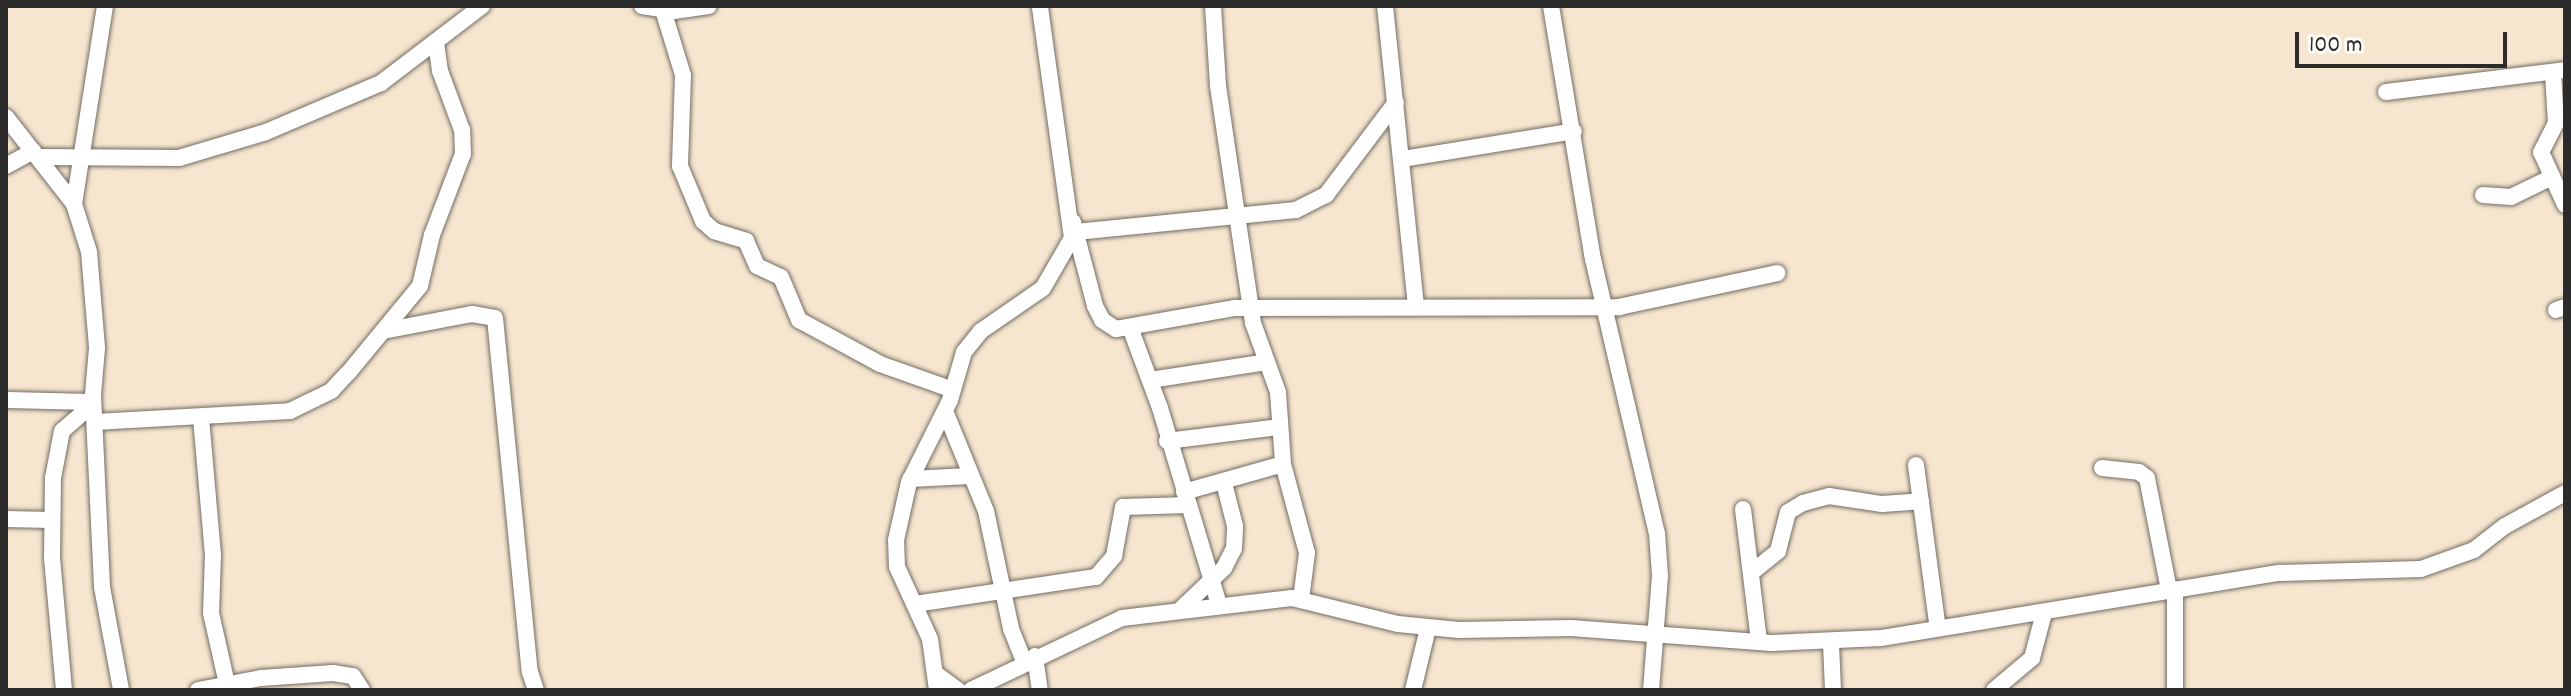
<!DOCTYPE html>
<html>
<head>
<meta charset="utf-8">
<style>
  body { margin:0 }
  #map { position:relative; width:2571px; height:696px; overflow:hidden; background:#f7e6cf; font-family:Dekko,sans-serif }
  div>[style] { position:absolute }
  .roads { filter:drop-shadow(0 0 2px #726c64) drop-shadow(0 0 2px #726c64) }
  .minor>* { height:16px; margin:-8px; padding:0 8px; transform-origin:8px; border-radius:8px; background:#fff }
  span { translate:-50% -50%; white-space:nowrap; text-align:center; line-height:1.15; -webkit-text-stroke:7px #fdfcf7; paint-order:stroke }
  .frame { position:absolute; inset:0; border:8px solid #2b2b2b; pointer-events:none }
  .scale { position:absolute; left:2295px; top:32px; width:212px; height:36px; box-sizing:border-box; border:4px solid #2b2b2b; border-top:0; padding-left:10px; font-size:24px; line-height:28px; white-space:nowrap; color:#2b2b2b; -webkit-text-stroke:6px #fdfcf7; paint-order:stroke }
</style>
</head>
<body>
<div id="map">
  <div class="roads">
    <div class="minor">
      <i style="left:642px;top:6px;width:32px;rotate:9deg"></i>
      <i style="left:674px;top:11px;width:35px;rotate:-8deg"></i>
      <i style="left:1213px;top:6px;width:80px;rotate:86.4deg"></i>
      <i style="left:1218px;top:86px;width:240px;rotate:81.6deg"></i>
      <i style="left:1253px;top:323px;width:73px;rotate:70.1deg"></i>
      <i style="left:1278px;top:392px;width:72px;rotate:86deg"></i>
      <i style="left:1283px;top:464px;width:92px;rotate:74.9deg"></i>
      <i style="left:1307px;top:553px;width:46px;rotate:97.4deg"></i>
      <i style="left:1385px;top:6px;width:302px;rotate:84.1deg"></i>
      <i style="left:1551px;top:6px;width:256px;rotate:80.6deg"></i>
      <i style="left:1593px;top:259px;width:281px;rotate:76.9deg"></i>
      <i style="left:1657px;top:533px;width:43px;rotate:86deg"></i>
      <i style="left:1660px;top:576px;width:114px;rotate:94.5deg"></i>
      <i style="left:663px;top:10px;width:68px;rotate:72.9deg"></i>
      <i style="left:683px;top:75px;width:91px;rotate:91.9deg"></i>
      <i style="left:680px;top:166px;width:60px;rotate:67.3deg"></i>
      <i style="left:703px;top:221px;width:15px;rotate:42deg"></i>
      <i style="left:714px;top:231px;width:34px;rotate:17deg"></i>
      <i style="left:746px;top:241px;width:27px;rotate:66deg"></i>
      <i style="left:757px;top:266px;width:26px;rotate:25deg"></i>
      <i style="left:781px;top:277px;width:47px;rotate:67.3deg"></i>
      <i style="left:799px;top:320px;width:92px;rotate:28.5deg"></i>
      <i style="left:880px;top:364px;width:77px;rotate:19.6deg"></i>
      <i style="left:2553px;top:73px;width:50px;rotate:86.6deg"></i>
      <i style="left:2556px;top:123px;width:33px;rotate:117deg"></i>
      <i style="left:2541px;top:152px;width:58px;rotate:65.6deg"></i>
      <i style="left:2386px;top:92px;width:180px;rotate:-7deg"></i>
      <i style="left:6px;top:117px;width:110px;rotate:52deg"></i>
      <i style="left:74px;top:204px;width:50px;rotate:72.6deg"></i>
      <i style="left:89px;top:252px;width:96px;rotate:85.2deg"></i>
      <i style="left:97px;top:348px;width:47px;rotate:94.9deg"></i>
      <i style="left:93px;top:395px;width:192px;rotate:87.3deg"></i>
      <i style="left:102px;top:587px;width:105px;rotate:79.5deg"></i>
      <i style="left:38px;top:157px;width:141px;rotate:0.4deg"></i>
      <i style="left:179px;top:158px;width:91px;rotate:-16.6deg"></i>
      <i style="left:266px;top:132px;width:125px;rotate:-23.1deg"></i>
      <i style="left:381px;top:83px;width:127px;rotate:-37.3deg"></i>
      <i style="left:1402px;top:159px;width:174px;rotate:-9.2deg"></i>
      <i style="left:6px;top:166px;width:31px;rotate:-29deg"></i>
      <i style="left:2483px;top:195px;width:28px;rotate:4deg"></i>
      <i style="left:2511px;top:197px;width:46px;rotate:-26deg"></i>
      <i style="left:74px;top:204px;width:200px;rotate:-81.1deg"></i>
      <i style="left:1073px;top:222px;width:87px;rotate:75.3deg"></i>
      <i style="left:1095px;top:306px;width:16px;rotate:63deg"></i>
      <i style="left:1102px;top:320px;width:17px;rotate:33deg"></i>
      <i style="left:1116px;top:329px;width:121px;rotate:-10deg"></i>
      <i style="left:1235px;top:308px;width:384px;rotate:-0.1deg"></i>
      <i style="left:1619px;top:307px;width:162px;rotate:-12.1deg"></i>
      <i style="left:1076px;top:232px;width:221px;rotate:-5.7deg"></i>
      <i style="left:1296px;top:210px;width:34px;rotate:-27deg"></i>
      <i style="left:1326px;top:195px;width:116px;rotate:-53deg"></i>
      <i style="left:2556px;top:310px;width:9px;rotate:-18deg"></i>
      <i style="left:1131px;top:330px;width:83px;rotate:69.6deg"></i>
      <i style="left:1160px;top:408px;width:206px;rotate:73.3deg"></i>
      <i style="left:383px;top:331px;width:91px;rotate:-10.8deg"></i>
      <i style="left:472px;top:314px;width:23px;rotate:10deg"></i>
      <i style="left:495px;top:318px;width:356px;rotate:84.4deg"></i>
      <i style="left:530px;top:672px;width:19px;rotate:72deg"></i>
      <i style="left:1150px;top:380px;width:118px;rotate:-8.7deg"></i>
      <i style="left:6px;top:400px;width:87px;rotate:1.3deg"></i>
      <i style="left:945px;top:411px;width:108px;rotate:67.7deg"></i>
      <i style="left:986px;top:511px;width:121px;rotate:78deg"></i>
      <i style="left:1011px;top:629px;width:35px;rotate:68deg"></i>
      <i style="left:201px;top:418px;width:137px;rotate:85deg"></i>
      <i style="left:213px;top:554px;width:59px;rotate:91.9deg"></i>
      <i style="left:211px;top:613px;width:73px;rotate:77.3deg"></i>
      <i style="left:95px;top:422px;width:195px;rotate:-3.2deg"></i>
      <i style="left:290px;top:411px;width:46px;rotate:-26deg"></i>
      <i style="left:331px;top:391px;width:26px;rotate:-47deg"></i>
      <i style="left:349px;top:372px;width:112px;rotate:-50.5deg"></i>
      <i style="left:420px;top:286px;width:52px;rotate:-76.8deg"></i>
      <i style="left:432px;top:235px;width:87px;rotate:-69.1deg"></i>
      <i style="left:463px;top:154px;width:24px;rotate:-92deg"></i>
      <i style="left:462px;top:130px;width:63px;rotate:-110.4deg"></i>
      <i style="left:440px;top:71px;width:29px;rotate:-98deg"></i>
      <i style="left:1167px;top:441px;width:114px;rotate:-7.1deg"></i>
      <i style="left:1916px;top:465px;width:165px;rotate:82.4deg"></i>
      <i style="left:2102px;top:468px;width:37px;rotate:6deg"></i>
      <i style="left:2139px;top:472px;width:10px;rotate:37deg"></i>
      <i style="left:2147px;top:478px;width:114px;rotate:78.9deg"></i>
      <i style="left:910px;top:479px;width:60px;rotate:-2.9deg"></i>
      <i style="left:1184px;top:492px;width:103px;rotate:-15.8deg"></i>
      <i style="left:1743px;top:509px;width:134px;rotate:83.1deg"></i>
      <i style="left:6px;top:519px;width:45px;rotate:1.3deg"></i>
      <i style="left:1751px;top:573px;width:35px;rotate:-39deg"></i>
      <i style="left:1778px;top:551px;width:40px;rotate:-75.6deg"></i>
      <i style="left:1788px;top:512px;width:17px;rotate:-31deg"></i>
      <i style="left:1803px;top:503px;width:27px;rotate:-15deg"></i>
      <i style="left:1829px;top:496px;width:54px;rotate:8.6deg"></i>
      <i style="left:1882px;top:504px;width:39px;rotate:-4deg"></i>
      <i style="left:2175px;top:589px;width:101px;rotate:90deg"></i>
      <i style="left:915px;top:604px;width:183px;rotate:-8.5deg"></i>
      <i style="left:1096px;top:577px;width:28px;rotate:-49deg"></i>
      <i style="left:1114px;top:556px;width:50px;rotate:-79.6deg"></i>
      <i style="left:1123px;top:507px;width:65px;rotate:-1.8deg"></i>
      <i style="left:1182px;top:608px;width:58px;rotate:-43.6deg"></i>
      <i style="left:1224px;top:568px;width:22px;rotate:-63deg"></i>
      <i style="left:1234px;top:548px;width:22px;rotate:-87deg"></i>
      <i style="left:1235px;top:526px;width:44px;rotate:-104.3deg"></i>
      <i style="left:1831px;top:644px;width:46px;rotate:87.5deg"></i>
      <i style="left:1035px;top:656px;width:34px;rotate:82deg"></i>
      <i style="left:936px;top:674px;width:27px;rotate:36deg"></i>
      <i style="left:64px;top:690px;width:133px;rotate:-95.2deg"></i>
      <i style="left:52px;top:558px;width:80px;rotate:-89.3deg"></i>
      <i style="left:53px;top:478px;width:48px;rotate:-79.2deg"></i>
      <i style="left:62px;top:431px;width:41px;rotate:-41.1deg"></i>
      <i style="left:198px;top:690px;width:64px;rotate:-10.8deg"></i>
      <i style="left:261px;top:678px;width:72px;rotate:-4deg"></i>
      <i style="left:333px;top:673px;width:20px;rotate:9deg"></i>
      <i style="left:353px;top:676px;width:17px;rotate:57deg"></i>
      <i style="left:937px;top:690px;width:51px;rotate:-97.8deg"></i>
      <i style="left:930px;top:639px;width:79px;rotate:-114.6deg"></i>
      <i style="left:897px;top:567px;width:27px;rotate:-92deg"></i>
      <i style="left:896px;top:540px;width:59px;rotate:-77.4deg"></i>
      <i style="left:909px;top:482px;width:92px;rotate:-63.4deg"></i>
      <i style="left:950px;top:400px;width:50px;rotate:-73.7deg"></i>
      <i style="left:964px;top:352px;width:27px;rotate:-51deg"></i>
      <i style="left:981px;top:331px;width:75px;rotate:-34.7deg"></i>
      <i style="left:1043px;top:288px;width:58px;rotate:-59.9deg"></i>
      <i style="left:1072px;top:238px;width:233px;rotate:-97.9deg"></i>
      <i style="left:971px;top:690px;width:167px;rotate:-25.5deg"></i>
      <i style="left:1122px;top:618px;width:171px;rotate:-6.7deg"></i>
      <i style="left:1292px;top:598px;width:109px;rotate:13.8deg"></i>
      <i style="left:1398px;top:624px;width:61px;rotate:5.6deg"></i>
      <i style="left:1459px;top:630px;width:112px;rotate:-1deg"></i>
      <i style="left:1571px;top:628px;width:201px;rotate:4.3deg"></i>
      <i style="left:1771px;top:643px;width:110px;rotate:-2.6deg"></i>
      <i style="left:1881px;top:638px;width:404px;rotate:-9.3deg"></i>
      <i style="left:2280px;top:573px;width:141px;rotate:-1.6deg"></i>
      <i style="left:2421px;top:569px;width:56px;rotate:-19.7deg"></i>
      <i style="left:2474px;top:550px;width:39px;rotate:-38deg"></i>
      <i style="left:2505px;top:526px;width:68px;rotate:-28.8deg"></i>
      <i style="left:1413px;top:690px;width:64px;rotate:-76.4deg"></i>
      <i style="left:1994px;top:690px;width:50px;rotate:-40.1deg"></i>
      <i style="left:2032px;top:658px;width:47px;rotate:-75.1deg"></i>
    </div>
  </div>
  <div class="frame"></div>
  <div class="scale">100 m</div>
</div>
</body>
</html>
